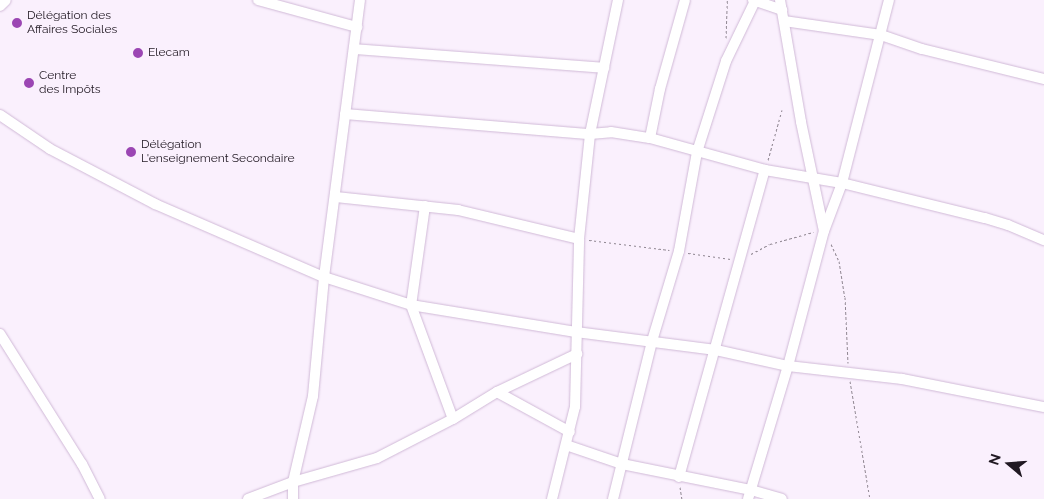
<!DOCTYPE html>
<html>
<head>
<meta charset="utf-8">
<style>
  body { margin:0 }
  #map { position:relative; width:1044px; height:499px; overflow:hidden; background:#faf0fd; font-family:Raleway,sans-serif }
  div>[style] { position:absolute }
  .path>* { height:1px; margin-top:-0.5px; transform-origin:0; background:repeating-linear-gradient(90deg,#908792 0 2.5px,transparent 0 5px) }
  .roads { filter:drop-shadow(0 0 1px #d0b9d7) drop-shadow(0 0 1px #d0b9d7) }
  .street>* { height:10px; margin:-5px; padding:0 5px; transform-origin:5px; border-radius:5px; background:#fff }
  .dots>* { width:14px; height:14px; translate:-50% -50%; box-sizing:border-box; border:2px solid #faf0fd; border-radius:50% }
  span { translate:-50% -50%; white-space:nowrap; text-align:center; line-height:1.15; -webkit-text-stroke:4.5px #faf0fd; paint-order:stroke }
  .poi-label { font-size:12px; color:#211923 }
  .left { translate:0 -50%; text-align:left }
  .north { position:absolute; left:984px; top:439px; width:50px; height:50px; -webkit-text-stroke:4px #faf0fd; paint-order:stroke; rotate:288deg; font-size:14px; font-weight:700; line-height:20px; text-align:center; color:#211923 }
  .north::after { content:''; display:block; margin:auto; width:18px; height:22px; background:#211923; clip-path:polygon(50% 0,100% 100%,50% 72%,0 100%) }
</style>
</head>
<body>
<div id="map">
  <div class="path">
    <i style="left:726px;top:38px;width:38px;rotate:-88deg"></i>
    <i style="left:768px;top:160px;width:52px;rotate:-74.4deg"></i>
    <i style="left:589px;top:240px;width:81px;rotate:7.1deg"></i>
    <i style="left:831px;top:244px;width:19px;rotate:65deg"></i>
    <i style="left:839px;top:261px;width:36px;rotate:81deg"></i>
    <i style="left:845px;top:297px;width:66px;rotate:87.4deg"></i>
    <i style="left:688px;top:253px;width:43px;rotate:7.9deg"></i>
    <i style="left:751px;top:254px;width:21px;rotate:-28deg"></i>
    <i style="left:770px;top:244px;width:45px;rotate:-15.6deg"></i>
    <i style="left:850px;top:381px;width:120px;rotate:80.4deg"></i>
    <i style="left:680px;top:487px;width:12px;rotate:81deg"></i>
  </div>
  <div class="roads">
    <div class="street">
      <i style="left:258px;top:0;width:103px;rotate:15.3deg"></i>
      <i style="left:753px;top:0;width:31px;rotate:19deg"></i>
      <i style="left:780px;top:0;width:124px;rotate:80.2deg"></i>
      <i style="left:801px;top:122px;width:111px;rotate:78.1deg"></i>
      <i style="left:0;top:6px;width:8px;rotate:-45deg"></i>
      <i style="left:784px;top:21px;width:98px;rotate:8.2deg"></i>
      <i style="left:881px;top:35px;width:43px;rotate:18.9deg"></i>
      <i style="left:922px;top:49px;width:126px;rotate:13.8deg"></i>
      <i style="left:354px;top:49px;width:251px;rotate:4.3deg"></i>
      <i style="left:345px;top:114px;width:246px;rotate:4.7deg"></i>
      <i style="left:590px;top:134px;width:21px;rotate:-5deg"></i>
      <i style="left:611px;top:132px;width:39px;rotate:9deg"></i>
      <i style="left:650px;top:138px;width:119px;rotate:15.5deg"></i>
      <i style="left:765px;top:170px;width:78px;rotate:9.6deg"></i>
      <i style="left:842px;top:183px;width:147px;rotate:13.8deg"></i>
      <i style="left:985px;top:218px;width:24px;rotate:17deg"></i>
      <i style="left:1008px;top:225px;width:39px;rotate:23deg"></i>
      <i style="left:0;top:115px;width:60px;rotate:34.2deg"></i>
      <i style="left:50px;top:149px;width:119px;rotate:27.6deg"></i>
      <i style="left:155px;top:204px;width:184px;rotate:23.4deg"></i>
      <i style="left:324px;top:277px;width:91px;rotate:17.8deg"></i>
      <i style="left:411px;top:305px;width:167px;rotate:9.3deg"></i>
      <i style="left:576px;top:332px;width:141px;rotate:7.3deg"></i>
      <i style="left:716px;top:350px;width:74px;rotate:12.5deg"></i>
      <i style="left:788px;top:366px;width:115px;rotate:6.5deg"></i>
      <i style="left:902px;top:379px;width:145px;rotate:11.2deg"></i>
      <i style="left:650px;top:138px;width:50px;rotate:-78.5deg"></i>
      <i style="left:660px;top:89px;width:92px;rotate:-74.3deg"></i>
      <i style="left:336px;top:197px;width:123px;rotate:6.1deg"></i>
      <i style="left:458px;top:210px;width:124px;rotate:13.5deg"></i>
      <i style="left:425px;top:206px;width:100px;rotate:98deg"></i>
      <i style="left:411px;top:305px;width:121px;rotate:69.8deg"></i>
      <i style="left:0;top:334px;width:154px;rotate:57.8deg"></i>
      <i style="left:82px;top:464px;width:39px;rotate:63deg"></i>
      <i style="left:497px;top:392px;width:83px;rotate:28.7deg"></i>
      <i style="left:566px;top:445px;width:59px;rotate:18.7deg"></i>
      <i style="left:622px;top:464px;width:132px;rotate:11.4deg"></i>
      <i style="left:751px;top:490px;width:32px;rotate:16deg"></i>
      <i style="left:679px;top:477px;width:319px;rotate:-74.4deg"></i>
      <i style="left:248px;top:499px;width:48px;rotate:-20.7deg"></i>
      <i style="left:293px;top:482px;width:87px;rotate:-15.9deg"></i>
      <i style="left:377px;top:458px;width:85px;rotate:-27.2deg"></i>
      <i style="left:453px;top:419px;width:52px;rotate:-31.5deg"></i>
      <i style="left:497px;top:392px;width:89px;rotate:-25.4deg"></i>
      <i style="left:293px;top:499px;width:17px;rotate:-90deg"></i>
      <i style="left:293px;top:482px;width:88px;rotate:-76.9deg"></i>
      <i style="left:313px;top:396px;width:120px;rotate:-84.7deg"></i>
      <i style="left:324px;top:277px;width:279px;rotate:-82.6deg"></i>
      <i style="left:552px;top:499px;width:95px;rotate:-76deg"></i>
      <i style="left:575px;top:407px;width:168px;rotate:-88.6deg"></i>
      <i style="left:579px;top:239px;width:106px;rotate:-84deg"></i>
      <i style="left:590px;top:134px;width:137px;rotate:-78.2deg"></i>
      <i style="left:613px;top:499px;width:163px;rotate:-76.1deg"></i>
      <i style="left:652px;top:341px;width:94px;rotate:-73.3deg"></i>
      <i style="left:679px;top:251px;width:101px;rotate:-79.7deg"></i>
      <i style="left:697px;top:152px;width:96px;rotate:-72.3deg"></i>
      <i style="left:726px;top:61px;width:67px;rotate:-64.2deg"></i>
      <i style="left:748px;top:499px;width:139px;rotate:-73.3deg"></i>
      <i style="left:788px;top:366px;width:140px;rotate:-75.1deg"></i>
      <i style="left:824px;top:231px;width:51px;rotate:-69.4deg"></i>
      <i style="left:842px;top:183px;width:189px;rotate:-75.6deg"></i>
    </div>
  </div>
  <div class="dots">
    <i style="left:17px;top:23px;background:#9b46b3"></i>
    <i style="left:138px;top:53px;background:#9b46b3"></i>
    <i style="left:29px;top:83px;background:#9b46b3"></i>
    <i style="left:131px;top:152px;background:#9b46b3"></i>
  </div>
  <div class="poi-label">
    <span class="left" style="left:27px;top:23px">Délégation des<br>Affaires Sociales</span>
    <span class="left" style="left:148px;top:53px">Elecam</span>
    <span class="left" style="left:39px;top:83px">Centre<br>des Impôts</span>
    <span class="left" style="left:141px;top:152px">Délégation<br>L'enseignement Secondaire</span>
  </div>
  <div class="north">N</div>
</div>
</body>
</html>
